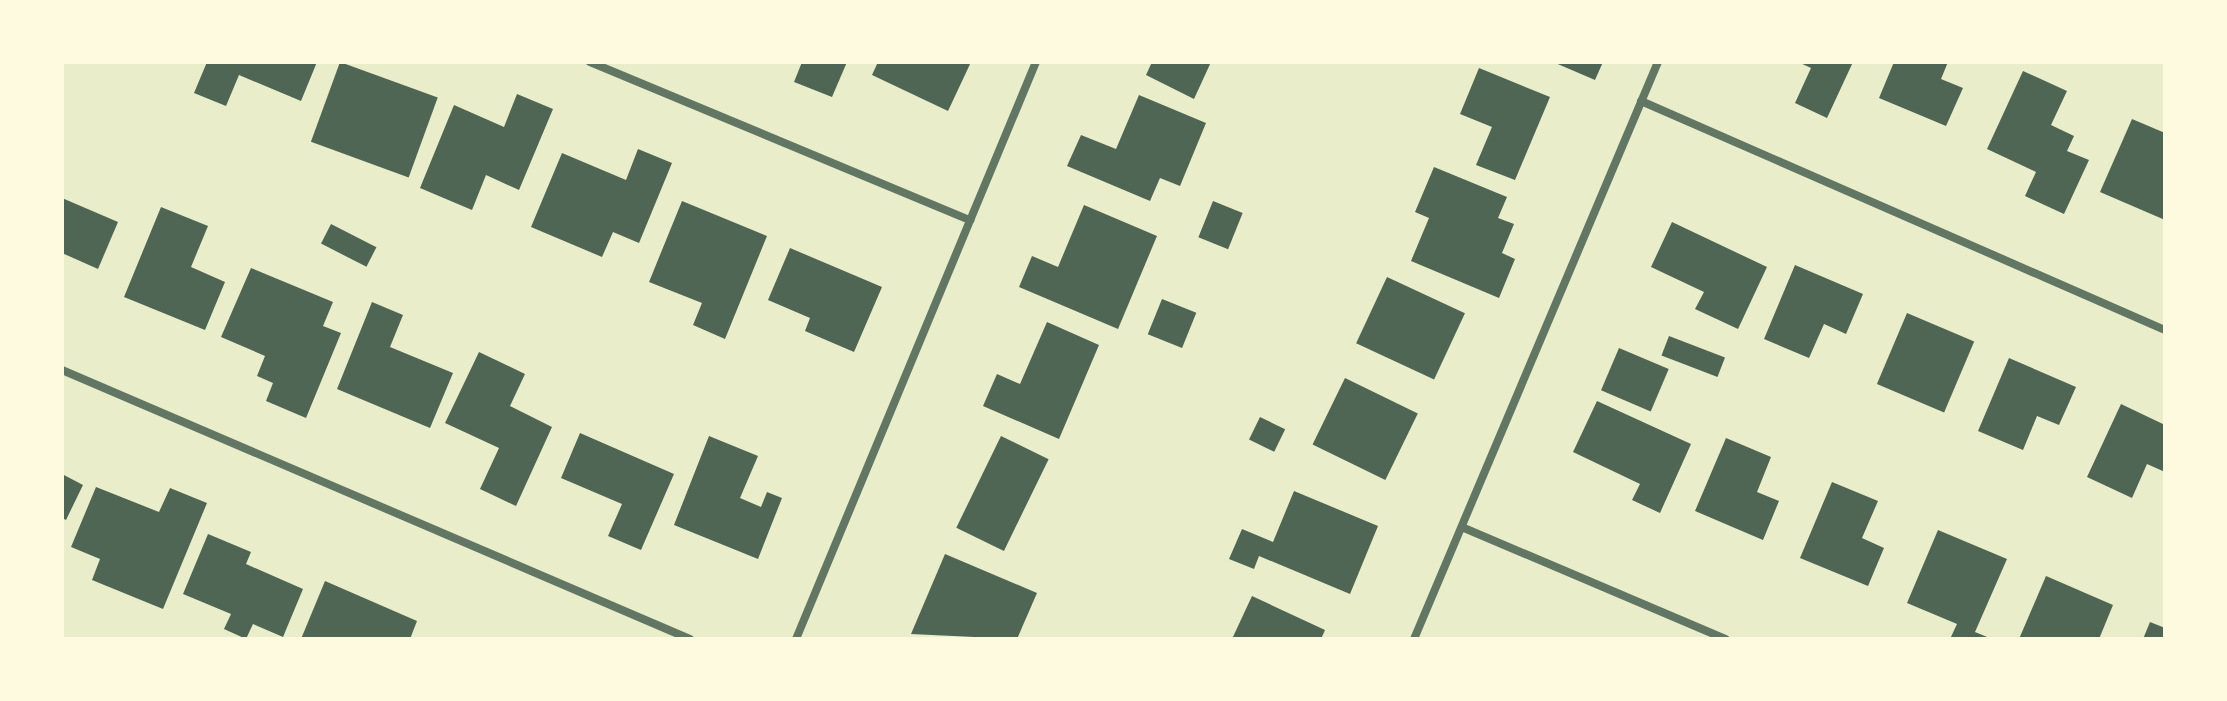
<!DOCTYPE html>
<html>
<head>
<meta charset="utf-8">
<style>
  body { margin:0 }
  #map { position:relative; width:2227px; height:701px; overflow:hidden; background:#e9edc9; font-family:Raleway,sans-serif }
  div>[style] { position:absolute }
  .building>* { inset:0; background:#4f6655; transform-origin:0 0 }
  .minor>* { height:8px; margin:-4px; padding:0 4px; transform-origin:4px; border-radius:4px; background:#617663 }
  span { translate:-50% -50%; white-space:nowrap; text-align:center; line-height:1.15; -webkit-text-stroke:8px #fefae0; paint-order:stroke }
  .frame { position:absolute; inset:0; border:64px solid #fefae0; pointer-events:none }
</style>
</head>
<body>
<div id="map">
  <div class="building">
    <i style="clip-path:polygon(207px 62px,317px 62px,301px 101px,239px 75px,226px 106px,194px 93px)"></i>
    <i style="left:340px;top:62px;width:104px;height:85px;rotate:20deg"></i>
    <i style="clip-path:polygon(802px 62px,847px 62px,832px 97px,794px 82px)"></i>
    <i style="clip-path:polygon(878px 62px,971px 62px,948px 111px,872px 75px)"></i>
    <i style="clip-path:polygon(1152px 62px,1211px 62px,1194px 99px,1146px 75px)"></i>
    <i style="clip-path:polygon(1553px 62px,1603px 62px,1595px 80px)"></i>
    <i style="clip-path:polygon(1798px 62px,1853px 62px,1827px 118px,1795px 103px,1811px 68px)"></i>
    <i style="clip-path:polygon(1894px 62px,1948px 62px,1941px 79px,1963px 88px,1946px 126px,1879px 98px)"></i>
    <i style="clip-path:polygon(1479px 68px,1550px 97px,1515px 180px,1476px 165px,1492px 127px,1460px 114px)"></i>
    <i style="clip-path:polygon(2023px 71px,2067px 91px,2051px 125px,2074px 136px,2067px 151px,2089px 160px,2064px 214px,2025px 196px,2036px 172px,1987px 149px)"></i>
    <i style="clip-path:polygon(517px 94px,553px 109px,519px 190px,486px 175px,472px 210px,420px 188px,454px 105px,504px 127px)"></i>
    <i style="clip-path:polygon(1139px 95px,1206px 123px,1180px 186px,1160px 178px,1150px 201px,1067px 166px,1081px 135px,1116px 149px)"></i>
    <i style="clip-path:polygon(2132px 119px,2165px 133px,2165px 220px,2100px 192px)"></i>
    <i style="clip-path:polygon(638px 149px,672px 163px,639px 243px,613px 232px,602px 257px,531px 227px,562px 153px,626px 180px)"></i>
    <i style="clip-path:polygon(1434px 167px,1507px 197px,1498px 218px,1514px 224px,1502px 253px,1515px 259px,1499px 298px,1411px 261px,1429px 218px,1415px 212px)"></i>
    <i style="clip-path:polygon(62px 198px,118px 222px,98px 269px,62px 253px)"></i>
    <i style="clip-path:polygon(682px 201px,767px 236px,725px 339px,693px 325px,702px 303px,649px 282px)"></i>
    <i style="left:1213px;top:201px;width:32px;height:39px;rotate:22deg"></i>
    <i style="clip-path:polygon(1084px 205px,1157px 236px,1118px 329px,1019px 287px,1032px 256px,1058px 267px)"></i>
    <i style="clip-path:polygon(161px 207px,208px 226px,191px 267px,225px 282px,205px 330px,124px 297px)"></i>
    <i style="clip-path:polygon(1672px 222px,1767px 267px,1738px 329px,1695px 309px,1704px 292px,1651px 267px)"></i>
    <i style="left:331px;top:224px;width:51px;height:22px;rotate:27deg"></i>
    <i style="clip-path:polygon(790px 248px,882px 287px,854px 352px,805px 331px,810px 318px,768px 300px)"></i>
    <i style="clip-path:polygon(1795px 265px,1863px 294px,1846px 334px,1824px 324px,1809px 358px,1764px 339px)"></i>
    <i style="clip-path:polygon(251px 268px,333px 302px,323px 326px,341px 333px,306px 418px,266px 401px,273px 383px,257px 376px,265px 356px,221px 337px)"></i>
    <i style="left:1387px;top:277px;width:86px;height:73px;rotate:25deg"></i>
    <i style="left:1162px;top:299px;width:37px;height:38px;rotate:22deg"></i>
    <i style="clip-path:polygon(372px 302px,403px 315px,390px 347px,453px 373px,430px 428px,337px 389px)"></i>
    <i style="left:1907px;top:313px;width:73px;height:77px;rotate:23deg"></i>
    <i style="clip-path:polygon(1047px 322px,1099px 345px,1059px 439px,983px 406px,997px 374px,1020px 384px)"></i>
    <i style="left:1669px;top:336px;width:60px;height:21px;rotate:21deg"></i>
    <i style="left:1619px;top:348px;width:54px;height:46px;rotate:23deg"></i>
    <i style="clip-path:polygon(479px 352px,525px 374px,510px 406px,552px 427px,516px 506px,480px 489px,499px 448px,445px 423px)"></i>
    <i style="clip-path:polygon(2009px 358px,2076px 387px,2059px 425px,2037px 416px,2023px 450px,1978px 431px)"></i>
    <i style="left:1345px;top:378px;width:81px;height:74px;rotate:26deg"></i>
    <i style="clip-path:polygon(1597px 401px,1691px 444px,1660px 513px,1632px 500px,1640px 484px,1573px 452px)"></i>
    <i style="clip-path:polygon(2121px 404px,2165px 425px,2165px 472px,2147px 464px,2132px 498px,2087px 477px)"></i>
    <i style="left:1260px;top:417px;width:28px;height:25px;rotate:26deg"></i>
    <i style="clip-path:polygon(580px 433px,674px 474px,641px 550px,608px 536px,622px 504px,561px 478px)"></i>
    <i style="clip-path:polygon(709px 436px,758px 456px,740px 498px,761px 507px,767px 492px,782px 498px,758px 559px,674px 525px)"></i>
    <i style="left:1001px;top:436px;width:53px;height:102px;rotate:26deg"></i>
    <i style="clip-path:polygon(1726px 438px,1771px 457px,1757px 492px,1779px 501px,1763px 540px,1695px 511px)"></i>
    <i style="clip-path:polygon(62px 474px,83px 485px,66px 520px,62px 518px)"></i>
    <i style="clip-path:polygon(1832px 482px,1878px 501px,1862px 538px,1884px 548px,1868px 586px,1800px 558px)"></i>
    <i style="clip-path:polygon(96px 487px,159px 512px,170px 488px,207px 503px,163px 609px,92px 580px,100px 559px,71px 547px)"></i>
    <i style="clip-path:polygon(1294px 491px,1378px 526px,1350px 594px,1259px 556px,1254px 569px,1229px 559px,1242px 529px,1273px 542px)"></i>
    <i style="clip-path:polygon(1938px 530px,2007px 559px,1975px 632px,1992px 639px,1950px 639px,1957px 624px,1907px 603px)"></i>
    <i style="clip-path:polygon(208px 534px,251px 552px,246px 564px,303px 589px,283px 637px,253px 624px,246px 639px,224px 629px,231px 614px,183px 594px)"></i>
    <i style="clip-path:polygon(945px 554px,1037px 593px,1017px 639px,911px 634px)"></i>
    <i style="clip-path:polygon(2046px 576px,2113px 605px,2099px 639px,2019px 639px)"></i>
    <i style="clip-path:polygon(325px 581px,417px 621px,410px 639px,301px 639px)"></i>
    <i style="clip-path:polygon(1252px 596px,1325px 630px,1321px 639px,1232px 639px)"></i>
    <i style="clip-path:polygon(2150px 622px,2165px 628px,2165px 639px,2143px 639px)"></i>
  </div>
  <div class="minor">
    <i style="left:590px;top:62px;width:412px;rotate:22.6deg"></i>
    <i style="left:1641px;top:101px;width:572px;rotate:23.61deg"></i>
    <i style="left:62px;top:370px;width:683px;rotate:23.19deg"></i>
    <i style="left:1464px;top:528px;width:284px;rotate:23deg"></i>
    <i style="left:796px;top:639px;width:625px;rotate:-67.42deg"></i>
    <i style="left:1414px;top:639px;width:626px;rotate:-67.08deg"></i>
  </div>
  <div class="frame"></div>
</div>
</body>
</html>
